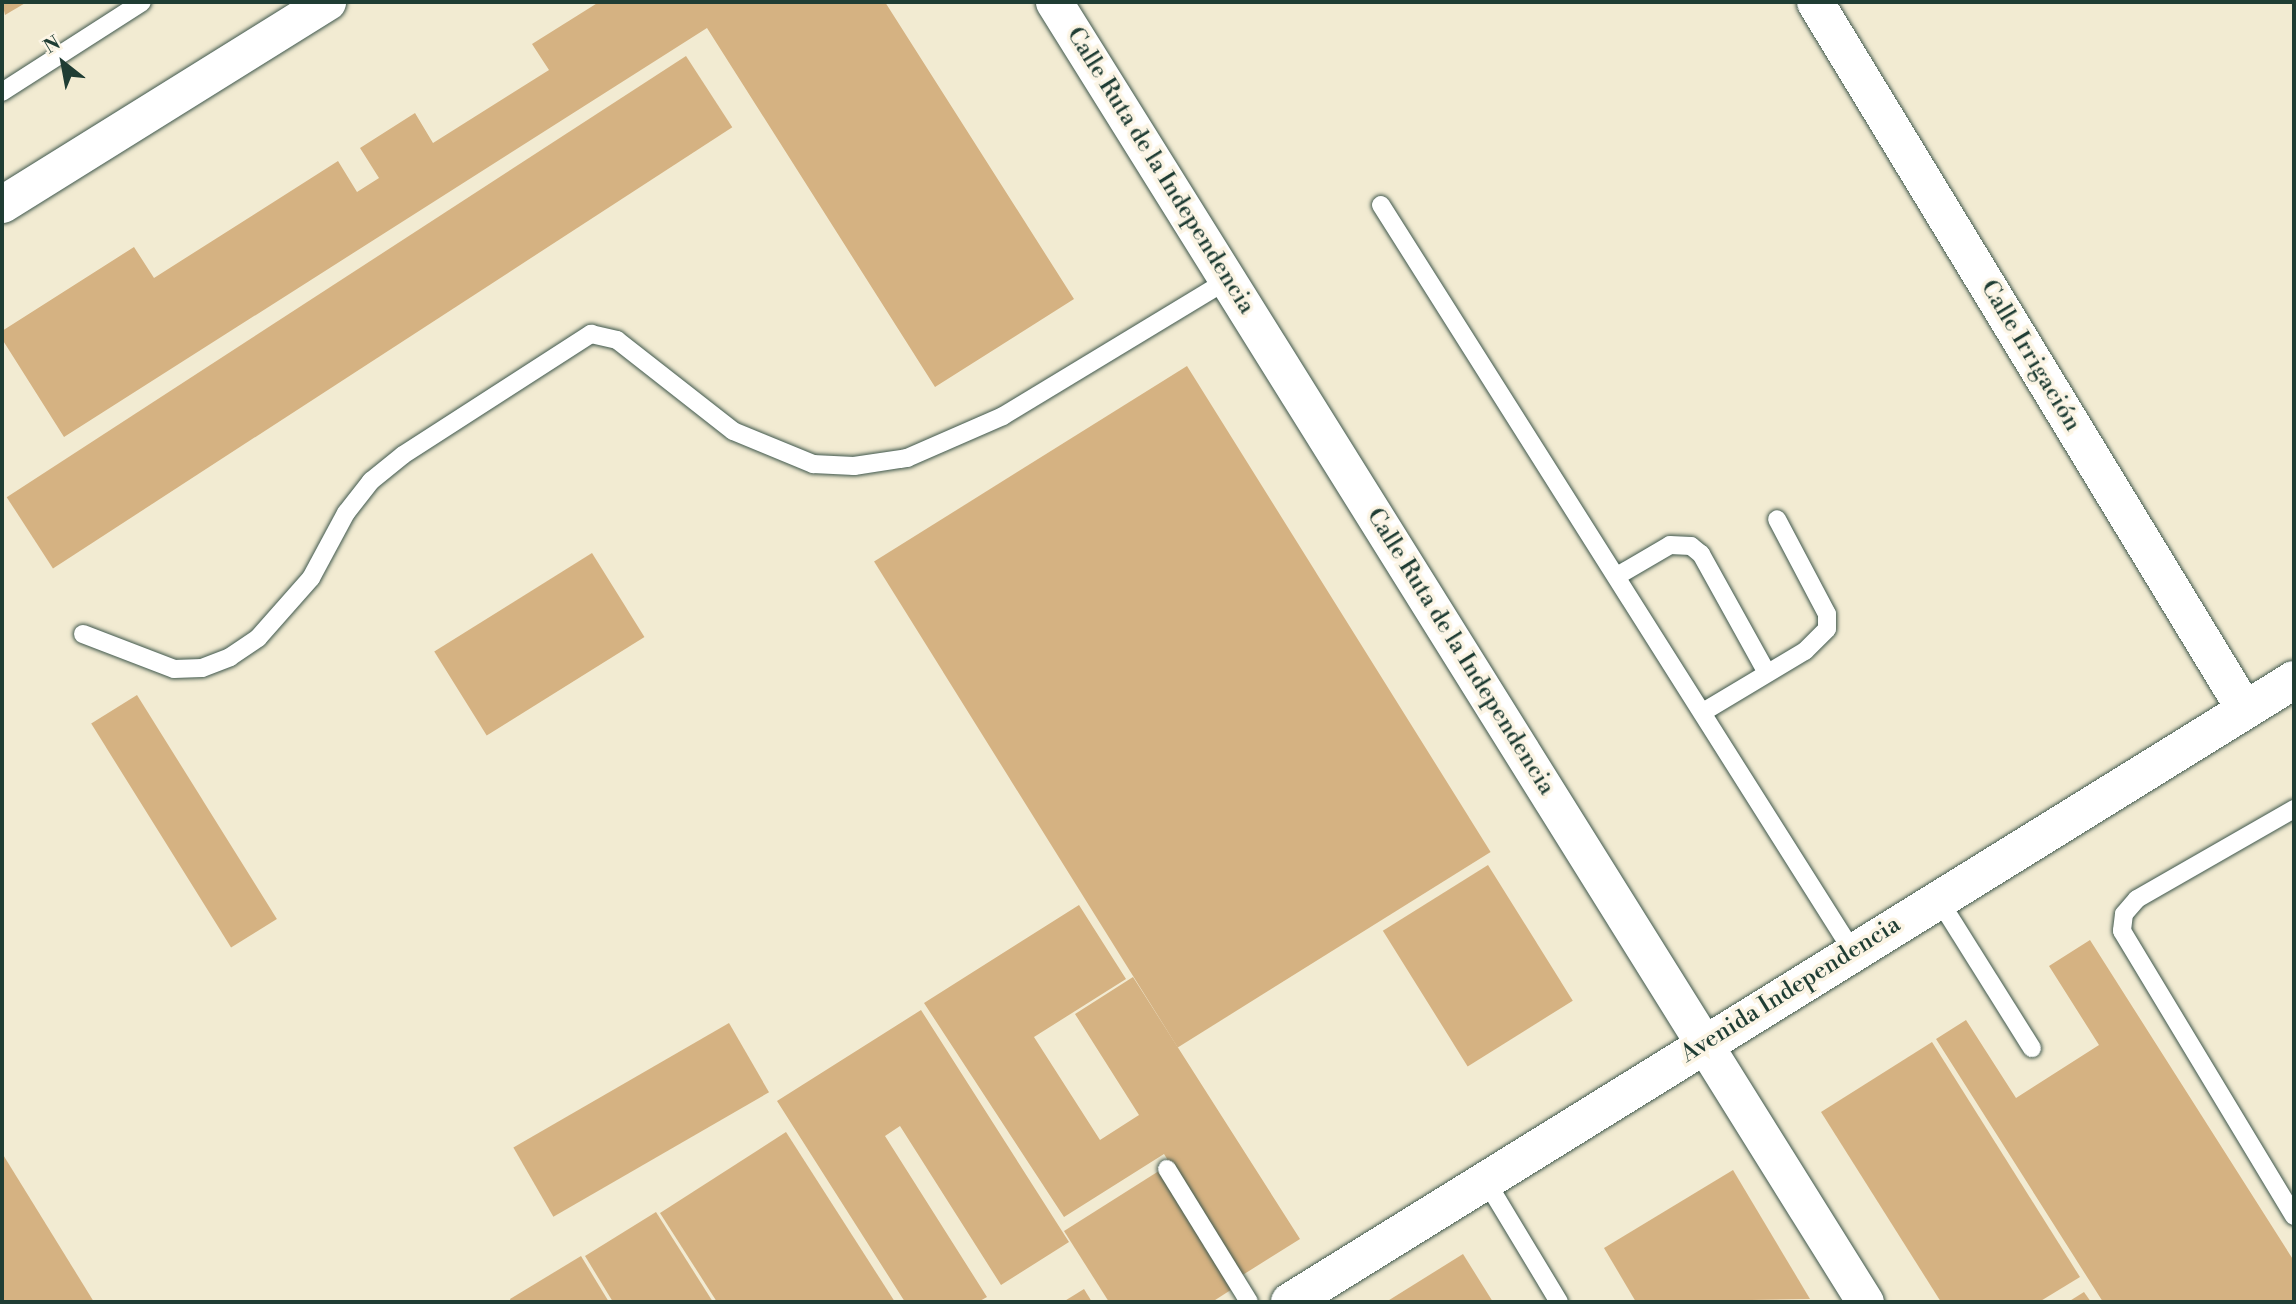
<!DOCTYPE html>
<html>
<head>
<meta charset="utf-8">
<style>
  body { margin:0 }
  #map { position:relative; width:2296px; height:1304px; overflow:hidden; background:#f2ebd2; font-family:"Libre Bodoni",serif }
  div>[style] { position:absolute }
  .building>* { inset:0; background:#d5b282; transform-origin:0 0 }
  .roads { filter:drop-shadow(0 0 2px #3f574c) drop-shadow(0 0 2px #3f574c) }
  .service>* { height:18px; margin:-9px; padding:0 9px; transform-origin:9px; border-radius:9px; background:#fff }
  .minor>* { height:37px; margin:-18.5px; padding:0 18.5px; transform-origin:18.5px; border-radius:18.5px; background:#fff }
  .secondary>* { height:38px; margin:-19px; padding:0 19px; transform-origin:19px; border-radius:19px; background:#fff }
  span { translate:-50% -50%; white-space:nowrap; text-align:center; line-height:1.15; -webkit-text-stroke:7px #fcf5e5; paint-order:stroke }
  .street-label { font-size:24px; color:#1f3d34 }
  .frame { position:absolute; inset:0; border:4px solid #1f3d34; pointer-events:none }
  .north { position:absolute; left:28px; top:28px; width:70px; height:70px; -webkit-text-stroke:5px #fcf5e5; paint-order:stroke; rotate:329deg; font-size:19px; font-weight:700; line-height:28px; text-align:center; color:#1f3d34 }
  .north::after { content:''; display:block; margin:auto; width:24px; height:32px; background:#1f3d34; clip-path:polygon(50% 0,100% 100%,50% 72%,0 100%) }
</style>
</head>
<body>
<div id="map">
  <div class="building">
    <i style="clip-path:polygon(2px 2px,27px 2px,5px 15px)"></i>
    <i style="clip-path:polygon(599px 2px,885px 2px,1074px 299px,935px 387px,707px 28px,64px 437px,2px 339px,2px 331px,134px 247px,154px 278px,338px 161px,357px 192px,379px 178px,360px 148px,415px 113px,433px 143px,549px 70px,532px 44px)"></i>
    <i style="left:686px;top:56px;width:85px;height:810px;rotate:57deg"></i>
    <i style="left:1187px;top:366px;width:573px;height:369px;rotate:58deg"></i>
    <i style="left:592px;top:553px;width:99px;height:186px;rotate:58deg"></i>
    <i style="left:137px;top:695px;width:264px;height:54px;rotate:58deg"></i>
    <i style="left:1488px;top:865px;width:160px;height:124px;rotate:58deg"></i>
    <i style="clip-path:polygon(1079px 905px,1126px 979px,1034px 1037px,1100px 1140px,1139px 1115px,1075px 1014px,1133px 977px,1300px 1239px,1241px 1276px,1164px 1154px,1064px 1217px,924px 1003px)"></i>
    <i style="clip-path:polygon(2090px 940px,2294px 1261px,2294px 1302px,2103px 1302px,1936px 1039px,1966px 1020px,2016px 1098px,2099px 1045px,2049px 966px)"></i>
    <i style="clip-path:polygon(921px 1010px,1069px 1242px,1001px 1285px,900px 1126px,885px 1136px,987px 1297px,978px 1302px,905px 1302px,777px 1101px)"></i>
    <i style="left:729px;top:1023px;width:80px;height:249px;rotate:60deg"></i>
    <i style="clip-path:polygon(1932px 1042px,2080px 1277px,2039px 1302px,1941px 1302px,1821px 1112px)"></i>
    <i style="clip-path:polygon(786px 1132px,895px 1302px,717px 1302px,660px 1213px)"></i>
    <i style="clip-path:polygon(2px 1153px,94px 1302px,2px 1302px)"></i>
    <i style="clip-path:polygon(1162px 1169px,1237px 1286px,1212px 1302px,1109px 1302px,1064px 1231px)"></i>
    <i style="clip-path:polygon(1733px 1170px,1810px 1299px,1636px 1302px,1604px 1248px)"></i>
    <i style="clip-path:polygon(656px 1212px,713px 1302px,613px 1302px,585px 1256px)"></i>
    <i style="clip-path:polygon(1463px 1254px,1493px 1302px,1386px 1302px)"></i>
    <i style="clip-path:polygon(581px 1256px,609px 1302px,511px 1302px,510px 1299px)"></i>
    <i style="clip-path:polygon(1084px 1289px,1092px 1302px,1063px 1302px)"></i>
    <i style="clip-path:polygon(2084px 1292px,2091px 1302px,2068px 1302px)"></i>
  </div>
  <div class="roads">
    <div class="service">
      <i style="left:2px;top:92px;width:166px;rotate:-32.7deg"></i>
      <i style="left:1381px;top:205px;width:884px;rotate:57.71deg"></i>
      <i style="left:1617px;top:576px;width:61px;rotate:-30.3deg"></i>
      <i style="left:1670px;top:545px;width:21px;rotate:3deg"></i>
      <i style="left:1691px;top:546px;width:13px;rotate:39deg"></i>
      <i style="left:1701px;top:554px;width:136px;rotate:61deg"></i>
      <i style="left:83px;top:634px;width:97px;rotate:21deg"></i>
      <i style="left:174px;top:669px;width:28px;rotate:-2deg"></i>
      <i style="left:202px;top:668px;width:30px;rotate:-21deg"></i>
      <i style="left:230px;top:657px;width:34px;rotate:-34deg"></i>
      <i style="left:258px;top:638px;width:80px;rotate:-48.5deg"></i>
      <i style="left:311px;top:578px;width:74px;rotate:-61.7deg"></i>
      <i style="left:346px;top:513px;width:41px;rotate:-52deg"></i>
      <i style="left:371px;top:481px;width:41px;rotate:-39.1deg"></i>
      <i style="left:403px;top:455px;width:224px;rotate:-32.8deg"></i>
      <i style="left:591px;top:334px;width:27px;rotate:13deg"></i>
      <i style="left:617px;top:340px;width:147px;rotate:38.1deg"></i>
      <i style="left:733px;top:431px;width:87px;rotate:22.4deg"></i>
      <i style="left:813px;top:464px;width:41px;rotate:2.8deg"></i>
      <i style="left:854px;top:466px;width:54px;rotate:-8.6deg"></i>
      <i style="left:907px;top:458px;width:105px;rotate:-23.6deg"></i>
      <i style="left:1003px;top:416px;width:263px;rotate:-31.2deg"></i>
      <i style="left:1703px;top:712px;width:119px;rotate:-30.9deg"></i>
      <i style="left:1805px;top:651px;width:31px;rotate:-45deg"></i>
      <i style="left:1827px;top:629px;width:15px;rotate:-90deg"></i>
      <i style="left:1827px;top:614px;width:107px;rotate:-117.8deg"></i>
      <i style="left:2294px;top:809px;width:181px;rotate:150.2deg"></i>
      <i style="left:2137px;top:899px;width:20px;rotate:131deg"></i>
      <i style="left:2124px;top:914px;width:17px;rotate:97deg"></i>
      <i style="left:2122px;top:931px;width:333px;rotate:58.9deg"></i>
      <i style="left:1939px;top:900px;width:175px;rotate:57.9deg"></i>
      <i style="left:1167px;top:1169px;width:156px;rotate:58.3deg"></i>
      <i style="left:1486px;top:1181px;width:141px;rotate:58.9deg"></i>
    </div>
    <div class="minor">
      <i style="left:1054px;top:2px;width:1532px;rotate:58.04deg"></i>
      <i style="left:1815px;top:2px;width:828px;rotate:58.73deg"></i>
      <i style="left:2px;top:204px;width:383px;rotate:-31.9deg"></i>
    </div>
    <div class="secondary">
      <i style="left:1290px;top:1302px;width:1181px;rotate:-31.78deg"></i>
    </div>
  </div>
  <div class="street-label">
    <span style="left:1160px;top:171px;rotate:58deg">Calle Ruta de la Independencia</span>
    <span style="left:2030px;top:356px;rotate:59deg">Calle Irrigación</span>
    <span style="left:1460px;top:652px;rotate:58deg">Calle Ruta de la Independencia</span>
    <span style="left:1791px;top:990px;rotate:-32deg">Avenida Independencia</span>
  </div>
  <div class="frame"></div>
  <div class="north">N</div>
</div>
</body>
</html>
